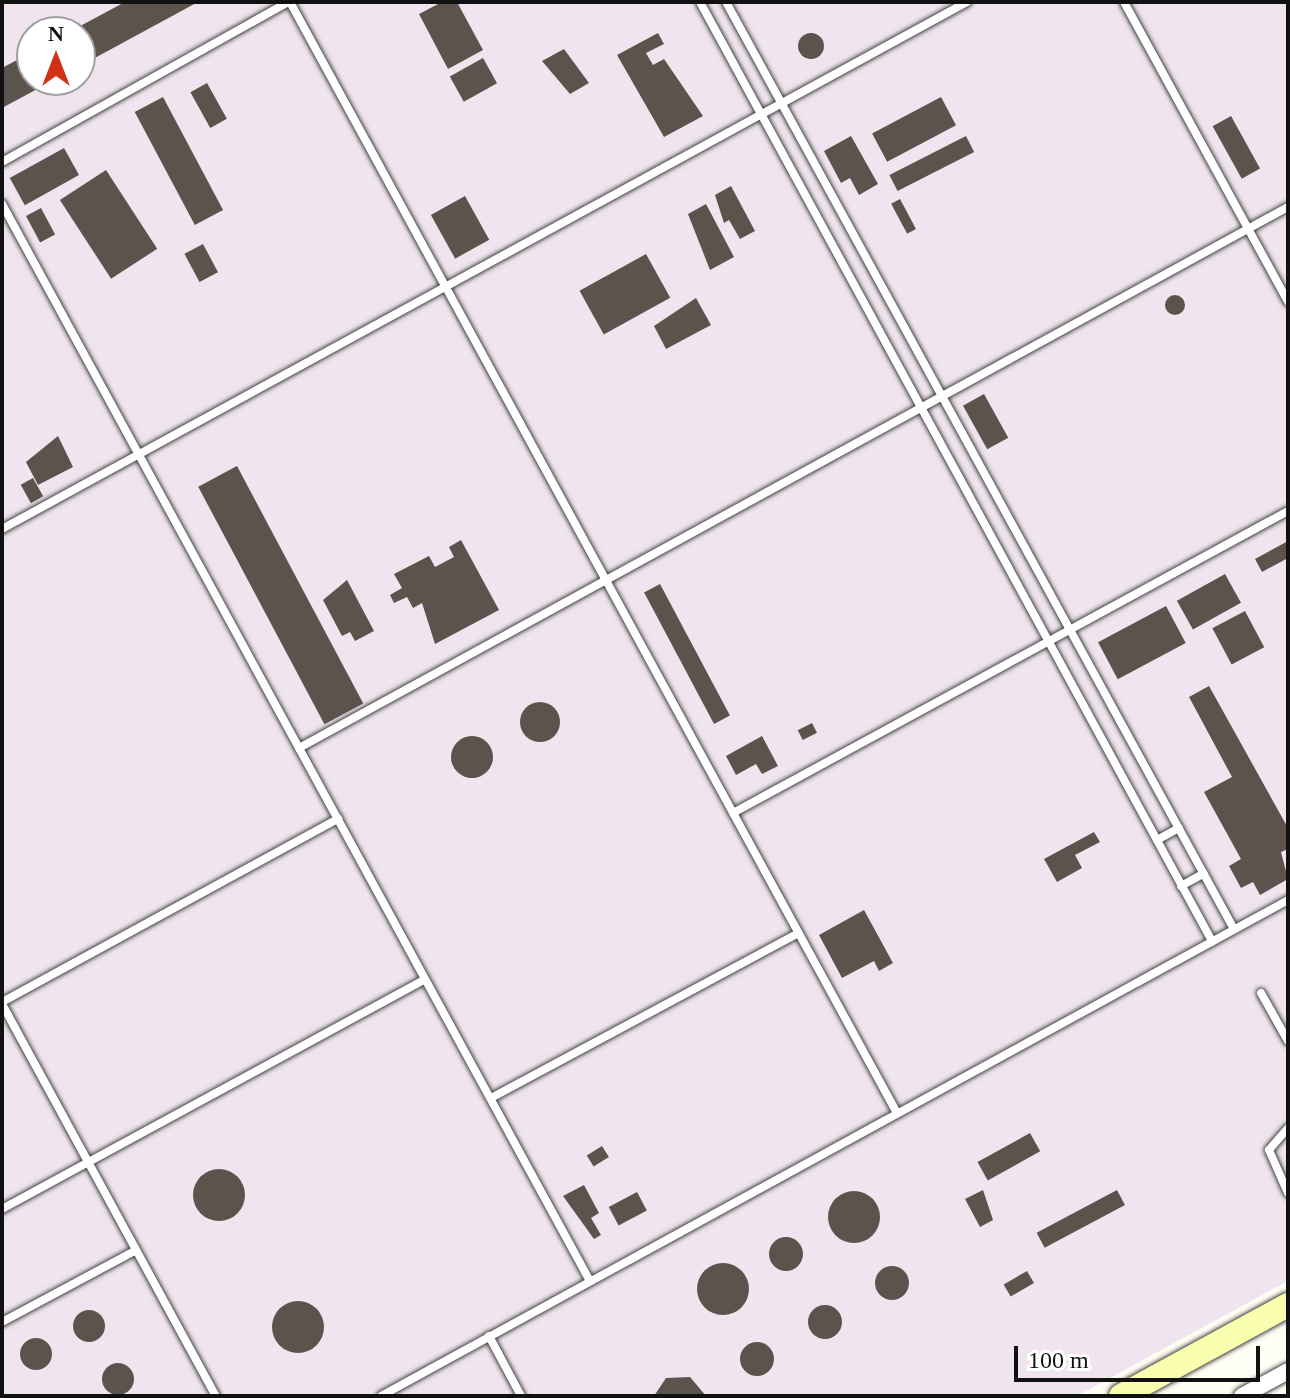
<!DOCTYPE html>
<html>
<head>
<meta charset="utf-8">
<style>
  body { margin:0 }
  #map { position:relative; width:1290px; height:1398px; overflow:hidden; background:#fffff5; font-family:"Times New Roman",serif }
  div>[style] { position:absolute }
  .industrial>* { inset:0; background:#f0e5ef }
  .building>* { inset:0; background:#5b544c; transform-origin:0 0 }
  .round { border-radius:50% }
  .roads { filter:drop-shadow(0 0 2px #444) drop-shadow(0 0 2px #444) }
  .lane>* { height:8px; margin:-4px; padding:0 4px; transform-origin:4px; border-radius:4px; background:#fff }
  .street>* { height:16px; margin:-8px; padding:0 8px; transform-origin:8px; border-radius:8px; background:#fff }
  .secondary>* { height:24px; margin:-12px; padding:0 12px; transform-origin:12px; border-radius:12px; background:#faffb0 }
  span { translate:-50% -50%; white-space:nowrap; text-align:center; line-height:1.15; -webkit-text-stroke:8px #fff; paint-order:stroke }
  .frame { position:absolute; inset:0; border:4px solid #111; pointer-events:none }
  .north { position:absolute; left:16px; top:16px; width:80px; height:80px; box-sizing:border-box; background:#fff; border:2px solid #a0a0a0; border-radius:50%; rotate:0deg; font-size:22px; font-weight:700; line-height:32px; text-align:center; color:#111 }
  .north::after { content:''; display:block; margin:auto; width:28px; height:36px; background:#d23017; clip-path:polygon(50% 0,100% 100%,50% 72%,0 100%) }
  .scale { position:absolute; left:1014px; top:1346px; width:246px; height:36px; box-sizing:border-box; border:4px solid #111; border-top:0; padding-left:10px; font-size:24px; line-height:28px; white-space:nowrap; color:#111; -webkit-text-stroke:6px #fff; paint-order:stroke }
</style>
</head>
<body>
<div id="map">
  <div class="industrial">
    <i style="clip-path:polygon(evenodd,2px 2px,1288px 2px,1288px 1281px,1077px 1396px,2px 1396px,2px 2px,32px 32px,80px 32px,80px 80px,32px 80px,32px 32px)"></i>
  </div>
  <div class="building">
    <i style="clip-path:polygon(125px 2px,198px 2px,80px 66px,80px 32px,69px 32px)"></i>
    <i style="clip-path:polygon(442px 2px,457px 2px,483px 50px,448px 69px,419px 14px)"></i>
    <i style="clip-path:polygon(658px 33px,664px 44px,646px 53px,653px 65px,664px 59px,703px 116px,664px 137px,617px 55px)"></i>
    <i class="round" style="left:798px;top:33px;width:26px;height:26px"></i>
    <i style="clip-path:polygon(564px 49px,589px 83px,570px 94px,542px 61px)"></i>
    <i style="clip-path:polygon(32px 52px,32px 80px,54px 80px,2px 108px,2px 68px)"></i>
    <i style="left:483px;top:58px;width:29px;height:38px;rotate:61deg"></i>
    <i style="left:207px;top:83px;width:41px;height:19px;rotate:61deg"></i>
    <i style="left:163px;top:97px;width:128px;height:32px;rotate:62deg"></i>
    <i style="left:941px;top:97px;width:32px;height:78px;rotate:62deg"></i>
    <i style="left:1231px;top:116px;width:60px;height:21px;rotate:61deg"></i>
    <i style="clip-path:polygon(851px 136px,878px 184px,859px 195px,850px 178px,841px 183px,824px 151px)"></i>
    <i style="left:966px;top:136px;width:18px;height:86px;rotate:63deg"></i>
    <i style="left:64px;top:148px;width:31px;height:62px;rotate:61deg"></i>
    <i style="left:106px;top:170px;width:94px;height:55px;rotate:57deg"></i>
    <i style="clip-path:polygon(731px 186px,755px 231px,740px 239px,729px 220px,724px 223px,715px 195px)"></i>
    <i style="left:465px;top:196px;width:50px;height:39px;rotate:61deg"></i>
    <i style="left:900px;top:199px;width:34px;height:10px;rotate:62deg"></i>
    <i style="clip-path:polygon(706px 204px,734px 257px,710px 270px,688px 214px)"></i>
    <i style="left:41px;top:208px;width:30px;height:17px;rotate:62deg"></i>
    <i style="left:203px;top:244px;width:32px;height:21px;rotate:62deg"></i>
    <i style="left:646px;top:254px;width:50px;height:76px;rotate:61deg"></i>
    <i class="round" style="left:1165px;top:295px;width:20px;height:20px"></i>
    <i style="clip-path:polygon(696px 298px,711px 325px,666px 349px,654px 326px)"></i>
    <i style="left:984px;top:394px;width:50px;height:24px;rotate:61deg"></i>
    <i style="clip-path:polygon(58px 436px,73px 467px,38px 485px,26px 462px)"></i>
    <i style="left:237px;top:466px;width:269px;height:44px;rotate:62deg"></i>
    <i style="left:33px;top:478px;width:21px;height:14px;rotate:61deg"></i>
    <i style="clip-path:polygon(461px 540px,499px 610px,435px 644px,422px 603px,413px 608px,407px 597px,394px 603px,390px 595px,402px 588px,394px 574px,429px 556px,435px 567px,454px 557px,449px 547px)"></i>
    <i style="clip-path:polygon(1288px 541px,1288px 558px,1262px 572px,1255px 559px)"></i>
    <i style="left:1225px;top:574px;width:33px;height:55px;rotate:61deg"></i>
    <i style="clip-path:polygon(347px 580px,374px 631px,355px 641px,350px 632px,342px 636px,323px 600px)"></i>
    <i style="left:660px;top:584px;width:149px;height:18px;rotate:62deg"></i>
    <i style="left:1166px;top:606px;width:42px;height:77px;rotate:62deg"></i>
    <i style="left:1245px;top:611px;width:41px;height:37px;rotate:62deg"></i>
    <i style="clip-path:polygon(1209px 686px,1288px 828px,1288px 849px,1281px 852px,1288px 879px,1260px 895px,1253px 882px,1241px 888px,1229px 866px,1241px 859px,1204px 792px,1232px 777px,1189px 697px)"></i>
    <i class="round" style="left:520px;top:702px;width:40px;height:40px"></i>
    <i style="left:812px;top:723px;width:11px;height:16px;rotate:63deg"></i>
    <i style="clip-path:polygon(762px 736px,778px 766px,762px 774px,756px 764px,736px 775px,726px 756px)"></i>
    <i class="round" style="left:451px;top:736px;width:42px;height:42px"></i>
    <i style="clip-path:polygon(1094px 832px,1100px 842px,1075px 855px,1082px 868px,1057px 882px,1044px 859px)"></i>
    <i style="clip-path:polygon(864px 910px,893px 963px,879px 971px,874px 961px,842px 978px,819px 935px)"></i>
    <i style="left:1030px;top:1133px;width:21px;height:60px;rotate:61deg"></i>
    <i style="left:602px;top:1146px;width:13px;height:18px;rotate:58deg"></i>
    <i class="round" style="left:193px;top:1169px;width:52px;height:52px"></i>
    <i style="clip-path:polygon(584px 1185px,599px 1213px,591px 1218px,601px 1235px,594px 1239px,563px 1196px)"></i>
    <i style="clip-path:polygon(983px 1190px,993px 1220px,980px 1227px,965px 1199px)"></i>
    <i style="left:1117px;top:1190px;width:17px;height:91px;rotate:62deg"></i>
    <i class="round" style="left:828px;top:1191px;width:52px;height:52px"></i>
    <i style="left:637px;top:1192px;width:21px;height:32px;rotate:62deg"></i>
    <i class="round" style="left:769px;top:1237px;width:34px;height:34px"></i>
    <i class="round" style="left:697px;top:1263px;width:52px;height:52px"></i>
    <i class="round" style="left:875px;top:1266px;width:34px;height:34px"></i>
    <i style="left:1027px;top:1271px;width:14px;height:27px;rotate:60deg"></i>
    <i class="round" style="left:272px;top:1301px;width:52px;height:52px"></i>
    <i class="round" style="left:808px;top:1305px;width:34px;height:34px"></i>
    <i class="round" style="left:73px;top:1310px;width:32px;height:32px"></i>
    <i class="round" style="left:20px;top:1338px;width:32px;height:32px"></i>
    <i class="round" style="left:740px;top:1342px;width:34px;height:34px"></i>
    <i class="round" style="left:102px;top:1363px;width:32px;height:32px"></i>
    <i style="clip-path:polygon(690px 1377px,706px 1396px,654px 1396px,666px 1378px)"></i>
  </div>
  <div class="roads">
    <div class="lane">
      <i style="left:290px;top:2px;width:1266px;rotate:61.35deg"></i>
      <i style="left:700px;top:2px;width:1070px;rotate:61.4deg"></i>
      <i style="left:726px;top:2px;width:1057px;rotate:61.28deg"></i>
      <i style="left:1124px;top:2px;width:342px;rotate:61.3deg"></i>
      <i style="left:2px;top:162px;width:328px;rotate:-29.2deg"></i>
      <i style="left:2px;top:204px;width:1227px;rotate:61.37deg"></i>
      <i style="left:2px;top:529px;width:1100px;rotate:-28.64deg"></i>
      <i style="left:299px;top:748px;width:1127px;rotate:-28.68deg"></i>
      <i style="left:733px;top:813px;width:632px;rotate:-28.55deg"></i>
      <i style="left:1157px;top:840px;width:25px;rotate:-29deg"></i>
      <i style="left:1181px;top:886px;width:26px;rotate:-29deg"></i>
      <i style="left:1261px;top:993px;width:55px;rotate:60.6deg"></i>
      <i style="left:2px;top:1002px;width:383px;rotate:-28.6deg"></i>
      <i style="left:2px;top:1004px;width:447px;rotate:61.4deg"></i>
      <i style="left:491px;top:1098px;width:349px;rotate:-28.2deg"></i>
      <i style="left:1288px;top:1128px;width:29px;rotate:131deg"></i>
      <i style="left:1269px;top:1150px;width:47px;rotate:66.2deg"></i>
      <i style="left:2px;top:1209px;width:481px;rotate:-28.5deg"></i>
      <i style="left:2px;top:1322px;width:152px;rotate:-28.2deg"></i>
      <i style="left:489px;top:1336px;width:68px;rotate:61.9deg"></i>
      <i style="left:381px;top:1396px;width:1034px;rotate:-28.67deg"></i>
    </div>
    <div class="street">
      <i style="left:1242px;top:1396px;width:52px;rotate:-28.5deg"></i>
    </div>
    <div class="secondary">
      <i style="left:1121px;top:1396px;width:190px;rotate:-28.6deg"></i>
    </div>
  </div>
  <div class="frame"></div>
  <div class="north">N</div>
  <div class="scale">100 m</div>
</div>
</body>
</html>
